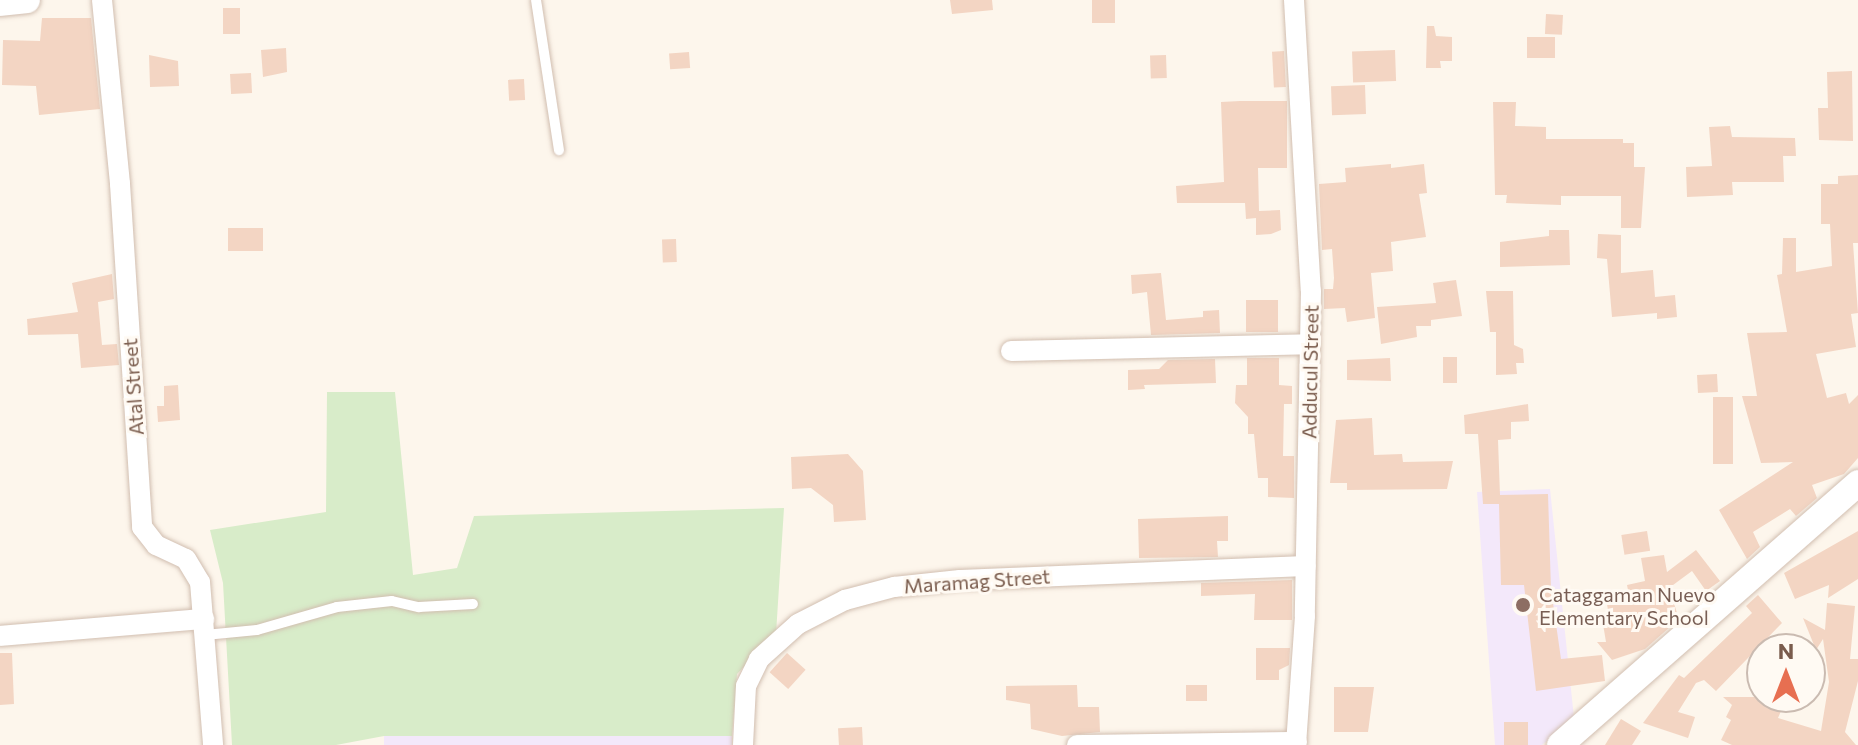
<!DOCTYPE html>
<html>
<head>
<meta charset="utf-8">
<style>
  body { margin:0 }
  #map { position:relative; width:1858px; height:745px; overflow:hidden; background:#fdf6ec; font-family:Commissioner,sans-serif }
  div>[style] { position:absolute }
  .education>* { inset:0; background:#f3e8fa; transform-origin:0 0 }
  .green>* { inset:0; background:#d8ecc9 }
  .building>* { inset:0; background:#f3d5c3; transform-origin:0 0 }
  .roads { filter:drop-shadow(0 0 2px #d1beb0) drop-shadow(0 0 2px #d1beb0) }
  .service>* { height:10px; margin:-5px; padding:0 5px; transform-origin:5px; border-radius:5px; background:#fff }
  .minor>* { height:20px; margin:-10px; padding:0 10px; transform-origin:10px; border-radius:10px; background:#fff }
  .tertiary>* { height:26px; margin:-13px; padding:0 13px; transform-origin:13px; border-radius:13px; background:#fff }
  .dots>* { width:22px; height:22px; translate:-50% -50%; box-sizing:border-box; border:4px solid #fffaf3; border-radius:50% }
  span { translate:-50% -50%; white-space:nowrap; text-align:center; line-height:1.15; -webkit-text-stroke:6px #fffaf3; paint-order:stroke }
  .street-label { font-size:20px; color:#7a5c4d }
  .education-label { font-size:20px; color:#785e54 }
  .left { translate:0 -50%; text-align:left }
  .north { position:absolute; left:1746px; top:633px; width:80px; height:80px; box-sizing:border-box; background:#fffaf3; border:2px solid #cabbb1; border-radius:50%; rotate:0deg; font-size:22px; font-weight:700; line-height:32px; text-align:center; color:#7a5c4d }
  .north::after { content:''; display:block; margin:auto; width:28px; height:36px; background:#e76f51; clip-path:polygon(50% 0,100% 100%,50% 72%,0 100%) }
</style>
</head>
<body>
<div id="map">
  <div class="education">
    <i style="clip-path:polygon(1550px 489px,1574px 718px,1542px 745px,1495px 745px,1477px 492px)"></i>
    <i style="left:384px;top:736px;width:348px;height:9px"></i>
  </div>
  <div class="green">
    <i style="clip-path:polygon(327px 392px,395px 392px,413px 575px,457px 568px,474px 516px,784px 508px,776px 634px,737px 674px,732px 736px,384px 736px,336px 745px,232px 745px,223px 583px,210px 530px,326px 512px)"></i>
  </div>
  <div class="building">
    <i style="clip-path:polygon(950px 0,992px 0,993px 10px,952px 14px)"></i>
    <i style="left:1092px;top:0;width:23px;height:23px"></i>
    <i style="left:223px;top:8px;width:17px;height:26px"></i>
    <i style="left:1546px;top:14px;width:17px;height:20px;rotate:3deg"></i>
    <i style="clip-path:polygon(42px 18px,91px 18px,100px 109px,39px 115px,36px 86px,2px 85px,3px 40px,40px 41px)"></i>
    <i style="clip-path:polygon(1427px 26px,1434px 26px,1436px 36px,1452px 37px,1452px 61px,1440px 61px,1441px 68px,1426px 68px)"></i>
    <i style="left:1527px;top:37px;width:28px;height:21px"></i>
    <i style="clip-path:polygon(286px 48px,287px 72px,263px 77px,261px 50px)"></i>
    <i style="left:1395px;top:50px;width:31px;height:43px;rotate:88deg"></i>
    <i style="left:1284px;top:51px;width:36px;height:12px;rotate:87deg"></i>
    <i style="left:689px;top:52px;width:16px;height:20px;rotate:86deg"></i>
    <i style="clip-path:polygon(149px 55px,178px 61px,179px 86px,150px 87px)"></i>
    <i style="left:1166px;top:55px;width:23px;height:16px;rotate:88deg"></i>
    <i style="clip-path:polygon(1852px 71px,1853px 141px,1819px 140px,1818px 108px,1828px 108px,1827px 72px)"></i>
    <i style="left:251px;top:73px;width:20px;height:21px;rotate:87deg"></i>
    <i style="left:524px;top:79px;width:21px;height:16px;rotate:87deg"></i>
    <i style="left:1365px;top:85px;width:29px;height:34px;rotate:88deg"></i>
    <i style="clip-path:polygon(1240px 101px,1287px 101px,1287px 168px,1258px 168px,1259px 211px,1280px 210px,1281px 230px,1271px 234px,1256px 235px,1256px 218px,1246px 219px,1245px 203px,1177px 203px,1176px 186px,1224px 182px,1221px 102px)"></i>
    <i style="clip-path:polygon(1493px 102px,1516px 102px,1515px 126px,1546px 127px,1546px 139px,1623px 139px,1623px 143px,1634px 143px,1634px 167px,1645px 167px,1641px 228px,1621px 228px,1621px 196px,1561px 196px,1561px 205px,1506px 203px,1507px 195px,1495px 195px)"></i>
    <i style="clip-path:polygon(1730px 126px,1732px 137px,1795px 138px,1796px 156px,1783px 156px,1784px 182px,1732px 182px,1733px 195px,1687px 197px,1686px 167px,1712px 166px,1709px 127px)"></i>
    <i style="clip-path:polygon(1391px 164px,1391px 168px,1424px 164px,1427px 193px,1419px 194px,1426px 237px,1391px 242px,1393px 271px,1371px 273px,1375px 318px,1347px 322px,1345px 308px,1324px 309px,1324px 289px,1333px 289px,1334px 278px,1332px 249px,1322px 250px,1319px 184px,1346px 182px,1345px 168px)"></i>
    <i style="clip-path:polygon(1858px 175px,1858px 243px,1853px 243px,1858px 313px,1851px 314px,1856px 347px,1816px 354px,1827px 398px,1846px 393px,1849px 404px,1858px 395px,1858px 458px,1844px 474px,1812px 485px,1817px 498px,1796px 516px,1790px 509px,1753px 532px,1760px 547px,1747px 559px,1719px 510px,1793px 462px,1761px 463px,1742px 396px,1757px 396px,1747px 333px,1787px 332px,1777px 275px,1782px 274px,1783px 238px,1796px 238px,1796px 272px,1832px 266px,1830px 224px,1821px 224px,1821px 184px,1838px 184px,1838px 176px)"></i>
    <i style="left:263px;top:228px;width:23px;height:35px;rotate:90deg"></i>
    <i style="clip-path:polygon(1549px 230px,1569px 230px,1570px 265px,1500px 267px,1500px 242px,1549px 236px)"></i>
    <i style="clip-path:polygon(1598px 234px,1621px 235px,1621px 273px,1653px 270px,1655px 297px,1675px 295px,1677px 317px,1657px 319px,1657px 313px,1612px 317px,1607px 259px,1597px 258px)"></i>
    <i style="left:676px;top:239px;width:23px;height:14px;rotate:88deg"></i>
    <i style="clip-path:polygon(1161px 273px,1166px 320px,1203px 317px,1203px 311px,1219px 310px,1220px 333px,1151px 335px,1147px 292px,1132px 294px,1131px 275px)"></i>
    <i style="clip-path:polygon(112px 274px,114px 299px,98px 302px,102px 345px,117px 344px,119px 365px,81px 368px,78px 334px,28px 335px,27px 319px,78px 312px,72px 283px)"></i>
    <i style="clip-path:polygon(1456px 280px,1462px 316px,1431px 320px,1431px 326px,1416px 326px,1417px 337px,1381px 344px,1377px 307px,1436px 303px,1433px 283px)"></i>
    <i style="clip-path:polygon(1486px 291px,1513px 291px,1514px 345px,1523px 349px,1524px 363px,1516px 363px,1517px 374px,1496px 375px,1496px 332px,1490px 332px)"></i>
    <i style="left:1246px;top:300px;width:32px;height:32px"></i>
    <i style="left:1443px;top:357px;width:14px;height:26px"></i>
    <i style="clip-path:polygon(1247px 358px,1279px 358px,1279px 385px,1292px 386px,1292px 404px,1284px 404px,1283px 456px,1294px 456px,1294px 498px,1268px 497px,1268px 478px,1258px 478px,1254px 434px,1248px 434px,1248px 417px,1235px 403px,1236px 385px,1247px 385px)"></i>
    <i style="clip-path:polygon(1390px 358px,1391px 381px,1347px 380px,1347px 360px)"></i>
    <i style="clip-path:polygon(1215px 359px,1216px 383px,1144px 385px,1145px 389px,1128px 390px,1128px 370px,1159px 369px,1168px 360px)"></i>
    <i style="left:1717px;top:374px;width:18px;height:20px;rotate:87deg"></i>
    <i style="clip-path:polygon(178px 385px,180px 420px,158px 422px,157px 406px,164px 406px,164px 386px)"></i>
    <i style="left:1713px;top:397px;width:20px;height:67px"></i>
    <i style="clip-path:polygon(1528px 404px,1529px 421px,1511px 422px,1511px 439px,1498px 440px,1500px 495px,1548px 494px,1551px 589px,1561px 659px,1602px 655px,1605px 681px,1536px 691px,1524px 585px,1501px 585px,1499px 504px,1483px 504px,1478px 434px,1465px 434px,1464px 415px)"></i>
    <i style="clip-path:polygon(1372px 418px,1374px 455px,1402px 454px,1403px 462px,1453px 461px,1447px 489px,1347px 490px,1347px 483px,1330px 483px,1336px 420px)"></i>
    <i style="clip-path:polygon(848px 454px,863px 471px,866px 520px,834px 522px,833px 505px,811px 488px,792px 489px,791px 457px)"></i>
    <i style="clip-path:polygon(1228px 516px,1228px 541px,1217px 541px,1218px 557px,1139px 558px,1138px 519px)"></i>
    <i style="left:1647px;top:531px;width:20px;height:26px;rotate:81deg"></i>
    <i style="clip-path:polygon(1858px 531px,1858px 579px,1828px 598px,1829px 585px,1795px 599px,1784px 573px)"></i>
    <i style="clip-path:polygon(1696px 550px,1720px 581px,1706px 591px,1692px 571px,1669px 588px,1679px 619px,1645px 649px,1612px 660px,1597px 642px,1606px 642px,1603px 624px,1610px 622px,1607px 604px,1630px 600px,1627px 585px,1645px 581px,1641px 558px,1664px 555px,1667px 572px)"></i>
    <i style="clip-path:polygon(1292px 580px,1292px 620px,1254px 620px,1255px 594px,1201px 596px,1201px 583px)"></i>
    <i style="clip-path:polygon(1758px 595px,1782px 623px,1716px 691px,1704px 680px,1696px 683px,1678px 712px,1695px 717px,1688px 738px,1643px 723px,1679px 675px,1684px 678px,1752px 613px,1746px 606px)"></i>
    <i style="clip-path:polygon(1827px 603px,1855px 606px,1850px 659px,1858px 659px,1858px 681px,1845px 732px,1856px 745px,1732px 745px,1721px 740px,1731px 720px,1726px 717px,1732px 705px,1723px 697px,1787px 697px,1778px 718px,1821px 731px,1829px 682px,1823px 639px,1816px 650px,1803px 618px,1825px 630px)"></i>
    <i style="clip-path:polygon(1256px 648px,1290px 648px,1289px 665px,1279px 670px,1279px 680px,1256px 680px)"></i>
    <i style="clip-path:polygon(0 653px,12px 653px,14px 704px,0 705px)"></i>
    <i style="left:787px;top:653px;width:25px;height:26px;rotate:42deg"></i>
    <i style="clip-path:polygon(1077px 685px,1078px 707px,1099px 707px,1100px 732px,1062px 736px,1031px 729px,1030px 704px,1006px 700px,1006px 686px)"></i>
    <i style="left:1186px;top:685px;width:21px;height:16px"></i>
    <i style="clip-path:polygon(1334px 687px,1374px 687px,1368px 732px,1334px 732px)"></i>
    <i style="clip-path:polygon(1621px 719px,1641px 731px,1632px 745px,1605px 745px)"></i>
    <i style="left:1504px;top:722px;width:24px;height:23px"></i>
    <i style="left:862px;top:727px;width:18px;height:24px;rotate:87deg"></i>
  </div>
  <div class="roads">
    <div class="service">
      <i style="left:536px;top:0;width:152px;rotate:81.3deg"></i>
      <i style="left:205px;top:635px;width:52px;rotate:-5.5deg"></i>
      <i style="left:257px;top:630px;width:83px;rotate:-16deg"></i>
      <i style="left:337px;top:607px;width:55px;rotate:-6.2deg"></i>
      <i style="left:392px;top:601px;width:28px;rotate:13deg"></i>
      <i style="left:419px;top:607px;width:54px;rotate:-3.2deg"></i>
    </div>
    <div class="minor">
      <i style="left:102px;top:0;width:185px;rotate:84.4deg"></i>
      <i style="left:120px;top:184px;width:344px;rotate:86.3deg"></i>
      <i style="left:142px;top:527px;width:23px;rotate:52deg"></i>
      <i style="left:156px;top:545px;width:33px;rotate:25deg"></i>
      <i style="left:186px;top:559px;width:27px;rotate:59deg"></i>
      <i style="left:200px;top:582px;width:164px;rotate:85.4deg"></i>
      <i style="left:1294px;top:0;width:291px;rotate:86.7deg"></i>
      <i style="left:1311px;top:291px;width:325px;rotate:91.1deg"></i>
      <i style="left:1305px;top:616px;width:129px;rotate:94deg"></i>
      <i style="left:1011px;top:351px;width:299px;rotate:-1.3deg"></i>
      <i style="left:0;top:636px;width:205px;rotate:-4.8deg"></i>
      <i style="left:743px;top:745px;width:59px;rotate:-87.1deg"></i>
      <i style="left:746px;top:686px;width:30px;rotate:-64deg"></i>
      <i style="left:759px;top:659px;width:52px;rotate:-41.9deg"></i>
      <i style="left:798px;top:624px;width:53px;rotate:-27.1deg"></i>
      <i style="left:845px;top:600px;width:51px;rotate:-14.9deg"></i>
      <i style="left:894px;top:587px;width:66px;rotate:-6.1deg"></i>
      <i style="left:960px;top:580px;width:346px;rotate:-2.3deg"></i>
      <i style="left:1077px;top:745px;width:220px;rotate:-0.8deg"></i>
    </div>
    <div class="tertiary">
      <i style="left:0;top:3px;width:27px;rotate:-6deg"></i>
      <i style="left:1560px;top:745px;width:397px;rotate:-41.3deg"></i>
    </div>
  </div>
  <div class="dots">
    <i style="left:1523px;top:605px;background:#8d6e63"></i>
  </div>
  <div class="street-label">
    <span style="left:1310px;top:372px;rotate:-89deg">Adducul Street</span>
    <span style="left:133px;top:387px;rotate:-94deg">Atal Street</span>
    <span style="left:977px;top:581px;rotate:-4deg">Maramag Street</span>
  </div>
  <div class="education-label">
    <span class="left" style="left:1539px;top:606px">Cataggaman Nuevo<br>Elementary School</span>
  </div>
  <div class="north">N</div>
</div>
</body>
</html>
